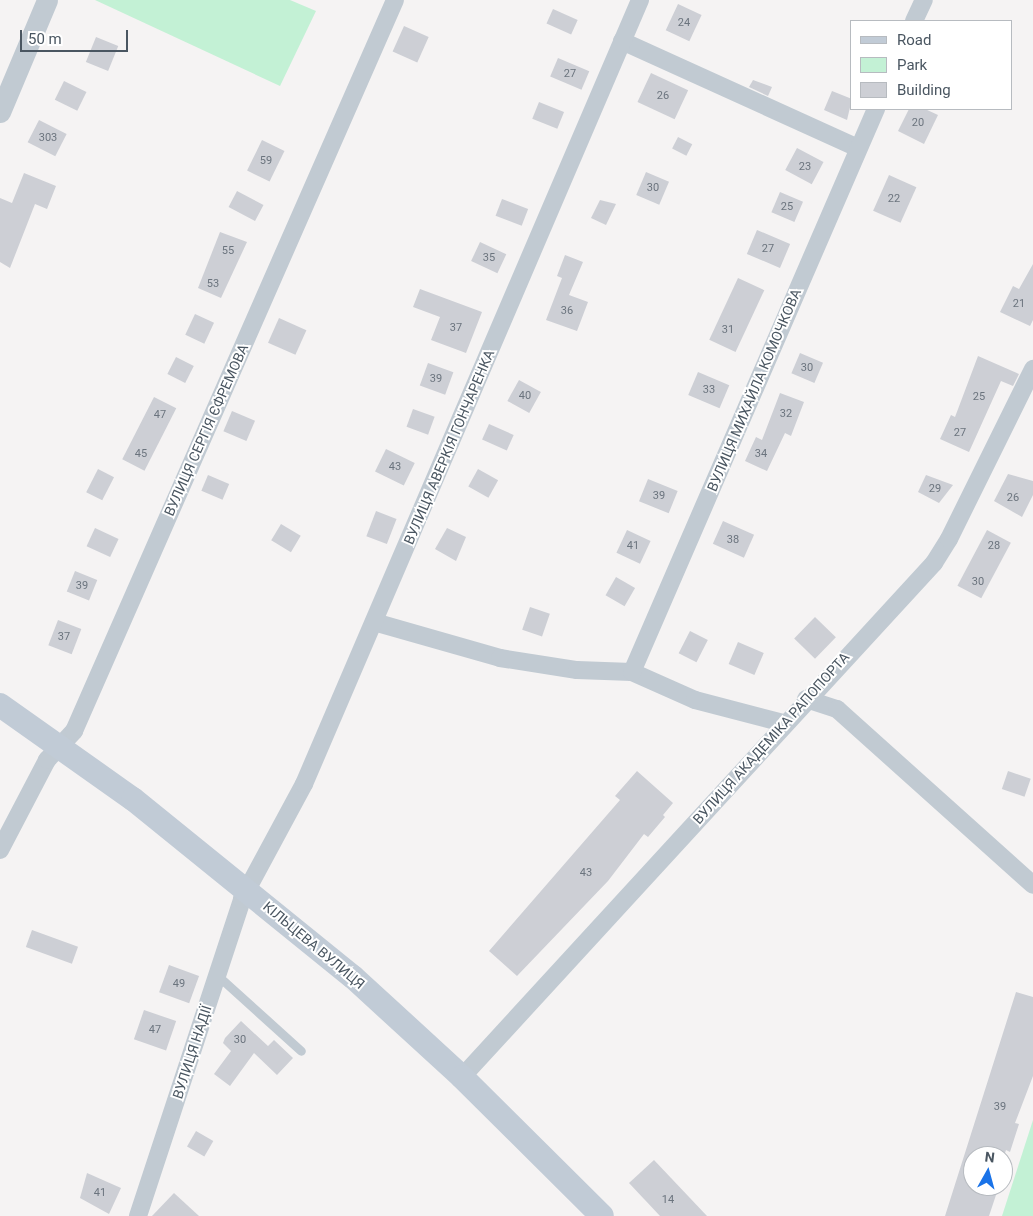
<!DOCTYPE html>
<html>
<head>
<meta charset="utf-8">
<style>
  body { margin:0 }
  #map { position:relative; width:1033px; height:1216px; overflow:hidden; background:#f5f3f3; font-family:Roboto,sans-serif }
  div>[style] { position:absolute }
  .green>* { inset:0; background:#c3f1d5 }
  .building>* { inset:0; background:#cdcfd5; transform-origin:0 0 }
  .service>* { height:9px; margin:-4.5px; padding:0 4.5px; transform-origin:4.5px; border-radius:4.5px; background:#c1cad2 }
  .minor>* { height:18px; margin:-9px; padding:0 9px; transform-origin:9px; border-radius:9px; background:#c1cad2 }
  .tertiary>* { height:21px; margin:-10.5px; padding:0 10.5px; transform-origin:10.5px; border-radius:10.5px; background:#c1cad2 }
  .secondary>* { height:24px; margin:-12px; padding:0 12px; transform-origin:12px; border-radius:12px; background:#c1cbd6 }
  span { translate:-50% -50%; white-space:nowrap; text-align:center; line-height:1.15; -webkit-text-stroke:4px #fff; paint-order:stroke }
  .number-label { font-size:11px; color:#6b747e }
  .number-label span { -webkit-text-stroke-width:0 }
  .street-label { font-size:14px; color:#4a5661 }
  .legend { position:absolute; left:850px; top:20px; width:162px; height:90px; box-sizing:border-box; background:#fff; border:1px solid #b7bbc0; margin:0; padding:6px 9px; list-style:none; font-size:15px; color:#4a5661 }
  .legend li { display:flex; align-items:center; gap:10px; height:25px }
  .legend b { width:25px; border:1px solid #b7bbc0 }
  .north { position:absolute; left:963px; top:1146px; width:50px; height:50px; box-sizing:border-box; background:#fff; border:1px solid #b7bbc0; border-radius:50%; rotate:7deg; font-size:14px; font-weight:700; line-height:20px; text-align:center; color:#4a5661 }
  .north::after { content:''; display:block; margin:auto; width:18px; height:22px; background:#1a73e8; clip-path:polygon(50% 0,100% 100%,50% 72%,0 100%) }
  .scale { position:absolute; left:20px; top:30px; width:108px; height:22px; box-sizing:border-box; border:2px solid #4a5661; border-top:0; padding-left:6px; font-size:15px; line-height:18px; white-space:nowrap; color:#4a5661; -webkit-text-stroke:4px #fff; paint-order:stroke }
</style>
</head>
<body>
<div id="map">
  <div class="green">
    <i style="clip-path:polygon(95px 0,290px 0,316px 11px,280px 86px)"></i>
    <i style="clip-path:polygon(1033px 1120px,1033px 1216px,1002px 1216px)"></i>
  </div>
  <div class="building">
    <i style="left:678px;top:4px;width:26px;height:29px;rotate:25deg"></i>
    <i style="left:553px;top:9px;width:27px;height:16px;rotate:24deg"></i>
    <i style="left:404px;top:26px;width:27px;height:28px;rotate:24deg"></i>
    <i style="left:96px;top:37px;width:24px;height:27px;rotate:22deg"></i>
    <i style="left:558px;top:58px;width:34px;height:20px;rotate:23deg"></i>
    <i style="left:651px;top:73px;width:41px;height:32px;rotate:25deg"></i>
    <i style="clip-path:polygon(753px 80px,772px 87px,768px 96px,749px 87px)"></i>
    <i style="left:64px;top:81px;width:25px;height:21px;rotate:26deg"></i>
    <i style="clip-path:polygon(832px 91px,852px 99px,847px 120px,824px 110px)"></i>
    <i style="left:539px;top:102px;width:27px;height:18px;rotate:22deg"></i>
    <i style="clip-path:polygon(909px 109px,925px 109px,938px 115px,924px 144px,898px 131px)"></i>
    <i style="left:39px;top:120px;width:31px;height:25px;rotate:27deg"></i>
    <i style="left:678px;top:137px;width:16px;height:13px;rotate:27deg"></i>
    <i style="left:262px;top:140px;width:25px;height:34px;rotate:26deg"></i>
    <i style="left:797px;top:148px;width:30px;height:25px;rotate:28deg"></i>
    <i style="left:646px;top:172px;width:25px;height:25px;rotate:23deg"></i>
    <i style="clip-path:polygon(24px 173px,56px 186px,47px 209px,35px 204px,10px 268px,0 262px,0 198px,12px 203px)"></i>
    <i style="left:889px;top:175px;width:30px;height:39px;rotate:24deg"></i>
    <i style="left:237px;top:191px;width:30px;height:18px;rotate:28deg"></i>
    <i style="left:780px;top:192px;width:25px;height:22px;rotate:23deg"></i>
    <i style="left:502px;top:199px;width:28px;height:18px;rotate:21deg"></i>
    <i style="clip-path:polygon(600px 200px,616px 204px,606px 225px,591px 218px)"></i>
    <i style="left:757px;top:230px;width:36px;height:26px;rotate:23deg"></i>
    <i style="clip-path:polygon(220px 232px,247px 242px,221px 298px,198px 288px)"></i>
    <i style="left:480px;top:242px;width:29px;height:21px;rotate:25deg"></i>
    <i style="clip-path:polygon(565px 255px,583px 262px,569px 295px,588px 302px,577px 331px,546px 320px,562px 278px,557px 276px)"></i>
    <i style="clip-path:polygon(1033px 264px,1033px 320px,1030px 326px,1000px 312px,1013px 286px,1019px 289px)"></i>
    <i style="left:738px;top:278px;width:29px;height:68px;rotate:25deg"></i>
    <i style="clip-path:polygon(420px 289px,482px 312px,466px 353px,431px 340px,440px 317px,413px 307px)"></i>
    <i style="left:195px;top:314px;width:21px;height:23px;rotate:25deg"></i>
    <i style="left:279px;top:318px;width:30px;height:27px;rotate:24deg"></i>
    <i style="left:800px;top:353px;width:25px;height:22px;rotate:23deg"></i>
    <i style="clip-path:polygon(978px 356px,1019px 374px,1013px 386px,1001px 381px,969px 452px,940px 439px,951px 415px,955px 417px)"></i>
    <i style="left:176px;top:357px;width:20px;height:19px;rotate:27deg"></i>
    <i style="left:428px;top:363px;width:27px;height:24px;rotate:20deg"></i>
    <i style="left:698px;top:372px;width:34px;height:25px;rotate:23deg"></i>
    <i style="left:519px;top:380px;width:25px;height:24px;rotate:29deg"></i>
    <i style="clip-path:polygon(780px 393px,804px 402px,791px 436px,785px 433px,767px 471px,745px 461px,756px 437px,762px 440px)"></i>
    <i style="left:154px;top:397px;width:25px;height:70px;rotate:27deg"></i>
    <i style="left:413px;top:409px;width:23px;height:19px;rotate:20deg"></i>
    <i style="left:232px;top:411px;width:25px;height:22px;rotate:23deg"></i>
    <i style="left:489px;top:424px;width:27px;height:17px;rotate:24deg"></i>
    <i style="left:386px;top:449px;width:32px;height:25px;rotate:26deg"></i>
    <i style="left:98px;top:469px;width:18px;height:26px;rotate:27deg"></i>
    <i style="left:478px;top:469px;width:23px;height:20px;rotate:29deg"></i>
    <i style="clip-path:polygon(1008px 474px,1033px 481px,1033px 495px,1022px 517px,994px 501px)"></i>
    <i style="left:208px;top:475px;width:23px;height:17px;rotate:23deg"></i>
    <i style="clip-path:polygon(926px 475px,953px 485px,939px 503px,918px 492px)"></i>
    <i style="left:648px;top:479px;width:32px;height:24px;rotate:22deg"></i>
    <i style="left:376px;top:511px;width:22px;height:27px;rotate:21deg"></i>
    <i style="left:723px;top:521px;width:34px;height:25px;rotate:24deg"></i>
    <i style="left:281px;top:524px;width:23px;height:19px;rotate:31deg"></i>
    <i style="left:95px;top:528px;width:26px;height:20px;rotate:25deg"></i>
    <i style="clip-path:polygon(447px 528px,466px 537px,456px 561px,435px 549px)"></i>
    <i style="left:627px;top:530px;width:26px;height:25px;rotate:25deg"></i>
    <i style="left:987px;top:530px;width:27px;height:63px;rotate:28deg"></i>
    <i style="left:75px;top:571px;width:24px;height:22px;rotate:22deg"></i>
    <i style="left:616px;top:577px;width:22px;height:21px;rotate:30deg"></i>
    <i style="left:530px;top:607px;width:21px;height:24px;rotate:19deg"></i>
    <i style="left:815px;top:617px;width:29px;height:30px;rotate:44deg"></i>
    <i style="left:58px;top:620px;width:25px;height:27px;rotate:21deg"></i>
    <i style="left:690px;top:631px;width:20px;height:25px;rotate:27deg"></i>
    <i style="left:738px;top:642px;width:28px;height:24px;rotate:23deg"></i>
    <i style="clip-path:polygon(637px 771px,673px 803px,663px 815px,665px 817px,648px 837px,644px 834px,608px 881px,517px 976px,489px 951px,620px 800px,615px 796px)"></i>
    <i style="left:1008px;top:771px;width:24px;height:19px;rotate:19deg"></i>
    <i style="left:32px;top:930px;width:49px;height:18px;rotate:20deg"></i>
    <i style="left:169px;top:965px;width:32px;height:29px;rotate:20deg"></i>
    <i style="clip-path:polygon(1016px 992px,1033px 997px,1033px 1076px,1015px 1123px,1019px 1124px,1010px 1152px,1006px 1150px,1004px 1156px,973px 1156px,973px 1186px,999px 1186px,989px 1216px,945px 1216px)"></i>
    <i style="left:144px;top:1010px;width:34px;height:31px;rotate:19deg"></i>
    <i style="clip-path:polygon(241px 1021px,268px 1046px,274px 1040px,293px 1058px,277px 1075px,254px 1053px,230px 1086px,214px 1074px,231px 1051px,223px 1043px,225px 1038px)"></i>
    <i style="left:196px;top:1131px;width:20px;height:18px;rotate:30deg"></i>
    <i style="clip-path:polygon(654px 1160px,707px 1216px,660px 1216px,629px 1183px)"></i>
    <i style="clip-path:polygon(87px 1173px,121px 1188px,109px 1214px,80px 1198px)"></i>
    <i style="clip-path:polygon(174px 1193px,199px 1216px,152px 1216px)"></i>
  </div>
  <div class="service">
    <i style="left:217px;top:975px;width:113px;rotate:42.1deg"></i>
  </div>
  <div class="minor">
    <i style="left:914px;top:21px;width:23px;rotate:-65deg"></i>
    <i style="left:622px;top:41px;width:259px;rotate:24.4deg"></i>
    <i style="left:374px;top:622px;width:131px;rotate:15.9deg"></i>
    <i style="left:500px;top:658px;width:78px;rotate:8.9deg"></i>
    <i style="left:577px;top:670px;width:55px;rotate:2.1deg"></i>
    <i style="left:632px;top:672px;width:69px;rotate:24deg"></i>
    <i style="left:695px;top:700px;width:91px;rotate:14.6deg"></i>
    <i style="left:632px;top:672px;width:614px;rotate:-66.57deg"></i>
    <i style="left:806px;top:699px;width:33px;rotate:18deg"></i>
    <i style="left:837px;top:709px;width:263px;rotate:41.9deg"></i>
    <i style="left:0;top:850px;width:102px;rotate:-62.4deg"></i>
    <i style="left:47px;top:760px;width:40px;rotate:-47deg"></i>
    <i style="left:74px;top:731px;width:798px;rotate:-66.29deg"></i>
    <i style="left:462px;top:1077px;width:698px;rotate:-47.44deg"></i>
    <i style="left:934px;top:563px;width:28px;rotate:-58deg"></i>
    <i style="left:949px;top:539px;width:190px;rotate:-63.7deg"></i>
    <i style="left:138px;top:1216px;width:334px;rotate:-71.8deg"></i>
    <i style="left:242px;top:899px;width:131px;rotate:-61.7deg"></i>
    <i style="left:304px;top:784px;width:853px;rotate:-66.8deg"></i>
  </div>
  <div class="tertiary">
    <i style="left:0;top:112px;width:121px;rotate:-67.2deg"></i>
  </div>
  <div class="secondary">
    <i style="left:0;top:705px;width:163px;rotate:35.3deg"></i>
    <i style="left:133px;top:799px;width:283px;rotate:39deg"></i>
    <i style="left:353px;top:977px;width:148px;rotate:42.5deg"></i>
    <i style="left:462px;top:1077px;width:197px;rotate:44.8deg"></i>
  </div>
  <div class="number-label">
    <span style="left:684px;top:23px">24</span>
    <span style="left:570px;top:74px">27</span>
    <span style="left:663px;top:96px">26</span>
    <span style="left:918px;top:123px">20</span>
    <span style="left:48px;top:138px">303</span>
    <span style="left:266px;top:161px">59</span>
    <span style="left:805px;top:167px">23</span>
    <span style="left:653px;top:188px">30</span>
    <span style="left:894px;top:199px">22</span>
    <span style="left:787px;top:207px">25</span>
    <span style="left:768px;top:249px">27</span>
    <span style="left:228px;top:251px">55</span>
    <span style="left:489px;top:258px">35</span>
    <span style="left:213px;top:284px">53</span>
    <span style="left:1019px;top:304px">21</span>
    <span style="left:567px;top:311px">36</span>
    <span style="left:456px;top:328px">37</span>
    <span style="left:728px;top:330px">31</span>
    <span style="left:807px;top:368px">30</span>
    <span style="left:436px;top:379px">39</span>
    <span style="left:709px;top:390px">33</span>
    <span style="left:525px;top:396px">40</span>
    <span style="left:979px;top:397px">25</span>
    <span style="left:786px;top:414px">32</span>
    <span style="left:160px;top:415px">47</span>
    <span style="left:960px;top:433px">27</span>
    <span style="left:141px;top:454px">45</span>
    <span style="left:761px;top:454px">34</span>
    <span style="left:395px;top:467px">43</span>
    <span style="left:935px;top:489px">29</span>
    <span style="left:659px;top:496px">39</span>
    <span style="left:1013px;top:498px">26</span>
    <span style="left:733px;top:540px">38</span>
    <span style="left:633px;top:546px">41</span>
    <span style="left:994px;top:546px">28</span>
    <span style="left:978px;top:582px">30</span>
    <span style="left:82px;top:586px">39</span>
    <span style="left:64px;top:637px">37</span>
    <span style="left:586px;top:873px">43</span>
    <span style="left:179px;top:984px">49</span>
    <span style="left:155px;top:1030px">47</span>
    <span style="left:240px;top:1040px">30</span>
    <span style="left:1000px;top:1107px">39</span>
    <span style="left:100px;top:1193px">41</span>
    <span style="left:668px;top:1200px">14</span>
  </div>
  <div class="street-label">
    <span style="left:754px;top:390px;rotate:-67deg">ВУЛИЦЯ МИХАЙЛА КОМОЧКОВА</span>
    <span style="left:206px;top:430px;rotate:-66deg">ВУЛИЦЯ СЕРГІЯ ЄФРЕМОВА</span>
    <span style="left:449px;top:447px;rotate:-67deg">ВУЛИЦЯ АВЕРКІЯ ГОНЧАРЕНКА</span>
    <span style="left:771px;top:738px;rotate:-48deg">ВУЛИЦЯ АКАДЕМІКА РАПОПОРТА</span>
    <span style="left:314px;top:945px;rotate:40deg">КІЛЬЦЕВА ВУЛИЦЯ</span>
    <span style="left:192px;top:1052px;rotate:-72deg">ВУЛИЦЯ НАДІЇ</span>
  </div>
  <ul class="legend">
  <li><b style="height:6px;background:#c1cbd6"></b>Road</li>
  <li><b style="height:14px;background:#c3f1d5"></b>Park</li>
  <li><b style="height:14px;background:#cdcfd5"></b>Building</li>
  </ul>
  <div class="north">N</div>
  <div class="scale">50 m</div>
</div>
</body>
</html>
